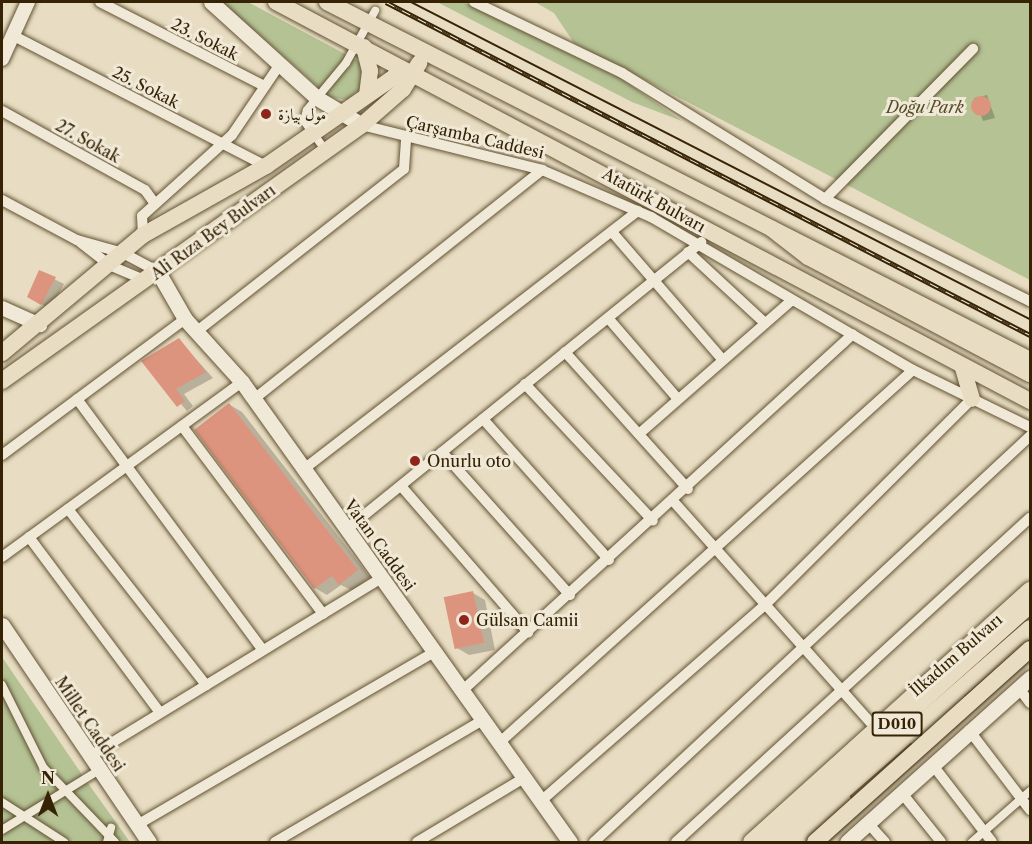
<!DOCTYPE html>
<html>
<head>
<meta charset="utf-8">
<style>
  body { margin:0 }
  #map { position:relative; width:1032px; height:844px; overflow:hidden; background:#e8ddc2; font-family:"Libre Caslon Text",Amiri,serif }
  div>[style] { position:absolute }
  .green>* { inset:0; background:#b4c294 }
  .shadow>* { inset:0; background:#0003 }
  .building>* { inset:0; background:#dd947e; transform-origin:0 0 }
  .round { border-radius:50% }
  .roads { filter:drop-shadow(0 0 2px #625234) drop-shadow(0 0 2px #625234) }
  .pedestrian>* { height:8px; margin:-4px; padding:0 4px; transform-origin:4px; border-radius:4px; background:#f0e9d7 }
  .minor>* { height:10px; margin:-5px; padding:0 5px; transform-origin:5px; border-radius:5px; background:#f0e9d7 }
  .tertiary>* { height:14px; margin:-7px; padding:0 7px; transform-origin:7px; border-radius:7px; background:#f0e9d7 }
  .secondary>* { height:15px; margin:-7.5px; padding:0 7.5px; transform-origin:7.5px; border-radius:7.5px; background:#f0e9d7 }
  .primary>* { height:16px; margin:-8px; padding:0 8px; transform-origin:8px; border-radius:8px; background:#e8ddc2 }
  .trunk>* { height:16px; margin:-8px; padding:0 8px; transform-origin:8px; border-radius:8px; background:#e8ddc2 }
  .tram>* { height:1.5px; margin:-0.75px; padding:0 0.75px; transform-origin:0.75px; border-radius:0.75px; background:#362305 }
  .rail>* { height:5px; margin-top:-2.5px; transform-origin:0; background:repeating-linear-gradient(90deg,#f0e9d7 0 9px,#362305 0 18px); box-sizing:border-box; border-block:2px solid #362305 }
  .bridges { filter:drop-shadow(0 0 2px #362305) drop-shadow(0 0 2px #362305) }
  .trunk-bridge>* { height:16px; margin:-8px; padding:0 8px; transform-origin:8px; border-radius:8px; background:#e8ddc2 }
  .dots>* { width:16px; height:16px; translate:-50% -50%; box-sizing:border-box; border:3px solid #f0e9d7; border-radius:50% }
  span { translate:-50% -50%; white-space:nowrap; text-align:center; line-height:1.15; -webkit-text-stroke:6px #f0e9d7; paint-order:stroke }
  .shield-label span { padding:2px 4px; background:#f0e9d7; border:2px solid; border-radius:4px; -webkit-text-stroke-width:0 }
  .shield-label { font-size:15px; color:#362305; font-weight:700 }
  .street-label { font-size:16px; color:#362305 }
  .park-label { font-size:16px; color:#564b29; font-style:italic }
  .poi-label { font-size:16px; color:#362305 }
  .left { translate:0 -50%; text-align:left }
  .frame { position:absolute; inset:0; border:3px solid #362305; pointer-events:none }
  .north { position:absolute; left:18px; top:766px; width:60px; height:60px; -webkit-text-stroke:4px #f0e9d7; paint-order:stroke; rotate:0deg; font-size:16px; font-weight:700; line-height:24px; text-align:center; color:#362305 }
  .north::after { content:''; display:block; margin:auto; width:21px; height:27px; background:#362305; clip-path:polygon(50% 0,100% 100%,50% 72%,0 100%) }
</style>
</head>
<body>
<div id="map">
  <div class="green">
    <i style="clip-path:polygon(222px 2px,248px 2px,358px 61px,364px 69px,361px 88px,347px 100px,330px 97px)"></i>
    <i style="clip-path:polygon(437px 2px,463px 2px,620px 78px,682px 121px,632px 102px)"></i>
    <i style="clip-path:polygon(535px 2px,1030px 2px,1030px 280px,574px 43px,554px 13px)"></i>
    <i style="clip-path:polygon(2px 657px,85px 779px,130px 842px,2px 842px)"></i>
  </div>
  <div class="shadow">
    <i style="clip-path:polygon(987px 95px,995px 118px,983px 121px,974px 98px)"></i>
    <i style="clip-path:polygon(40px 272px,64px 284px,50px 309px,29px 297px)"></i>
    <i style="clip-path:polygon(179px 340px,213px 378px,184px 394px,193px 406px,187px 411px,143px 361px)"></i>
    <i style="clip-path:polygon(230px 405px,242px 412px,370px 577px,353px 591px,341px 585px,327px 595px,315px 588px)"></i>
    <i style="clip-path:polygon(473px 593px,485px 600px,495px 650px,469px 655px,457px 648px)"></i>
  </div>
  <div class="building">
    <i class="round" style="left:971px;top:96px;width:20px;height:20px"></i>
    <i style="clip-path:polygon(39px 270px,56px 277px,41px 305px,27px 297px)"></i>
    <i style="clip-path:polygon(179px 338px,206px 372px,176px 389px,185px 401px,177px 407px,141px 361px)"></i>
    <i style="clip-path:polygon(229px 403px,358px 570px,339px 585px,332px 576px,314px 589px,194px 430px)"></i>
    <i style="left:473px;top:591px;width:53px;height:30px;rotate:78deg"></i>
  </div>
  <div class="roads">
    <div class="pedestrian">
      <i style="left:326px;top:151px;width:37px;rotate:-126deg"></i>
      <i style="left:304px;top:121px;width:11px;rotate:-75deg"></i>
      <i style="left:307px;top:110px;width:61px;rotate:-50.3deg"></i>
      <i style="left:346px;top:63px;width:60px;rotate:-60.9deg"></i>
      <i style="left:2px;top:685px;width:92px;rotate:63.4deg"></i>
      <i style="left:43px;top:767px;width:104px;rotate:46.2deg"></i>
      <i style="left:2px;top:802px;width:74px;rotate:32.8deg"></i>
      <i style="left:2px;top:830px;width:114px;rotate:-31.7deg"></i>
      <i style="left:107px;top:842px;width:15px;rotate:-74deg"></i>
      <i style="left:972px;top:842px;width:77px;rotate:-41.3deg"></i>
    </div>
    <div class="minor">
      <i style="left:100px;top:2px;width:184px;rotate:27.1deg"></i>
      <i style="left:474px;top:2px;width:164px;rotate:25.6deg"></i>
      <i style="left:622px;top:73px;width:239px;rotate:31.8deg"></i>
      <i style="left:825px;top:199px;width:229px;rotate:26.5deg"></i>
      <i style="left:12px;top:35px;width:286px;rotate:27.3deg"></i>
      <i style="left:2px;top:111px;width:163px;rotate:28.9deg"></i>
      <i style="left:145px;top:190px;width:17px;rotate:54deg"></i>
      <i style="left:362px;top:125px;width:186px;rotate:14deg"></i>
      <i style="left:542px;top:170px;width:119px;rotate:23.3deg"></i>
      <i style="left:651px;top:217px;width:303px;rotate:30.3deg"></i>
      <i style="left:913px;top:370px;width:130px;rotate:26deg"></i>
      <i style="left:825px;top:199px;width:211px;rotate:-45.4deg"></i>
      <i style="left:2px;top:200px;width:85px;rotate:28.1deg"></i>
      <i style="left:77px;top:240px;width:48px;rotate:15.8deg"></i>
      <i style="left:123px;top:253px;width:40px;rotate:28deg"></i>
      <i style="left:612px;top:232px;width:169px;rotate:49.1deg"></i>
      <i style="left:143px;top:235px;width:19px;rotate:-93deg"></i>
      <i style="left:142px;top:216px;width:121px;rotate:-42deg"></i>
      <i style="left:232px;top:135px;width:86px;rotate:-55.9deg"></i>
      <i style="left:80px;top:242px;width:37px;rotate:38deg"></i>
      <i style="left:109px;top:265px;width:39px;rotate:23deg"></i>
      <i style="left:688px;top:252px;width:105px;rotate:42.7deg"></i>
      <i style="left:608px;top:318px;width:107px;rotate:49.2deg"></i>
      <i style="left:196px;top:332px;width:264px;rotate:-38.1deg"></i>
      <i style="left:404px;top:169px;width:29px;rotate:-86deg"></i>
      <i style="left:565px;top:352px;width:184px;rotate:48.1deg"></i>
      <i style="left:525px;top:384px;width:187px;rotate:46.9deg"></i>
      <i style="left:77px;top:399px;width:312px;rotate:53.5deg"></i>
      <i style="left:254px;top:399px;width:368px;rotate:-38.5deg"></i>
      <i style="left:483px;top:419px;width:189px;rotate:48.2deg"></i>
      <i style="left:182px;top:426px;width:235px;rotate:53.1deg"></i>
      <i style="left:639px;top:434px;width:203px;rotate:-41.2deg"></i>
      <i style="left:442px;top:452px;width:192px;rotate:48.2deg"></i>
      <i style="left:2px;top:455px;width:228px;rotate:-36.6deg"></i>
      <i style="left:304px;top:469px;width:422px;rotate:-37.7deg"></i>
      <i style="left:401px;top:486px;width:194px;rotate:49deg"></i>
      <i style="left:674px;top:502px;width:304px;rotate:48.3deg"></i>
      <i style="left:68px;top:509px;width:224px;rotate:51.9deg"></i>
      <i style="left:347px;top:529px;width:456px;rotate:-39deg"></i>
      <i style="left:29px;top:537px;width:219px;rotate:53.3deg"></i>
      <i style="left:2px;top:557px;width:297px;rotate:-36.1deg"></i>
      <i style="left:1018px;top:687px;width:20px;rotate:53deg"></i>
      <i style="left:462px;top:691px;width:529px;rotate:-42.4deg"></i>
      <i style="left:969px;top:730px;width:101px;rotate:52.7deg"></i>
      <i style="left:499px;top:743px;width:557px;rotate:-42.02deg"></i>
      <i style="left:90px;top:756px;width:342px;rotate:-31.4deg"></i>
      <i style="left:932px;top:764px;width:98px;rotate:52.4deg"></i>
      <i style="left:901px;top:792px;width:64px;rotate:51.3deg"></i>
      <i style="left:541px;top:801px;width:299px;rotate:-41.2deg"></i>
      <i style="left:766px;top:604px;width:291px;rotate:-44.9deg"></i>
      <i style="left:867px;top:822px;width:27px;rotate:48deg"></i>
      <i style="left:137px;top:825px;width:344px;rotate:-30.2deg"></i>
      <i style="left:275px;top:842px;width:241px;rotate:-30.4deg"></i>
      <i style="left:417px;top:842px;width:125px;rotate:-30.9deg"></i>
      <i style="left:594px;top:842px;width:596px;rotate:-42.96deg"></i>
      <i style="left:676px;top:842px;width:480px;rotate:-42.5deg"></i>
    </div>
    <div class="tertiary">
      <i style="left:2px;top:59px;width:63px;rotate:-65.5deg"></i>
      <i style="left:2px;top:308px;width:42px;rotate:24.1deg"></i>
    </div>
    <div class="secondary">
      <i style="left:211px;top:2px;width:143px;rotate:42.2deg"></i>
      <i style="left:317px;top:98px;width:52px;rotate:31deg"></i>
      <i style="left:158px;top:272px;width:54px;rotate:60.1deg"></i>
      <i style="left:185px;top:319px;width:85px;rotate:47.9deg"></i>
      <i style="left:242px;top:382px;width:565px;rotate:54.51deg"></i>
      <i style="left:2px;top:625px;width:262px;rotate:55.9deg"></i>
      <i style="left:847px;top:842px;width:246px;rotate:-41.9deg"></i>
    </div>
    <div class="primary">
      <i style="left:276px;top:2px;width:853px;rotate:27.89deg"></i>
      <i style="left:327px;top:2px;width:789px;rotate:26.99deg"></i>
      <i style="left:364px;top:47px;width:25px;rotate:76deg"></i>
      <i style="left:370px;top:71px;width:23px;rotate:97deg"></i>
      <i style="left:2px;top:353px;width:184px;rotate:-39.9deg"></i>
      <i style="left:143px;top:235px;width:141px;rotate:-29.3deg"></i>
      <i style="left:266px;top:166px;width:156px;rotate:-34.8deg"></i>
      <i style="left:394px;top:77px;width:21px;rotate:-17deg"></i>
      <i style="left:963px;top:368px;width:32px;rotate:74deg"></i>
      <i style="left:2px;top:381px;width:442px;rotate:-35.4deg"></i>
      <i style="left:362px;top:125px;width:55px;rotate:-41.3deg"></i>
      <i style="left:403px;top:89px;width:31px;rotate:-58deg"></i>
      <i style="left:916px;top:737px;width:56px;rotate:-37.7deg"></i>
      <i style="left:751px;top:842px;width:376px;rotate:-42.1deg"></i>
      <i style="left:801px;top:842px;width:59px;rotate:-44.3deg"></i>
    </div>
    <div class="trunk">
      <i style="left:772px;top:229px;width:46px;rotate:37.9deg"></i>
      <i style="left:808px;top:257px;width:251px;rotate:27.8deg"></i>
      <i style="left:765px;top:842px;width:356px;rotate:-41.8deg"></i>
      <i style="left:785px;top:842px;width:325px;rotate:-41.1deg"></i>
    </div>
  </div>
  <div class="tram">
    <i style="left:411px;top:2px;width:695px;rotate:27.12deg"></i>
  </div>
  <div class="rail">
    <i style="left:386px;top:2px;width:725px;rotate:27.34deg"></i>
  </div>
  <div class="bridges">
    <div class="trunk-bridge">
      <i style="left:815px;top:842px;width:289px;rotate:-41.9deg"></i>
    </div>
  </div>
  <div class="dots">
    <i style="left:266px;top:114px;background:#8f2418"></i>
    <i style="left:415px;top:461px;background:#8f2418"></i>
    <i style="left:464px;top:620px;background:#8f2418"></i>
  </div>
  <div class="shield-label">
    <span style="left:897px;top:724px">D010</span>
  </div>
  <div class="street-label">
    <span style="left:205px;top:39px;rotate:27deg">23. Sokak</span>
    <span style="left:146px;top:87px;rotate:27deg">25. Sokak</span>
    <span style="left:475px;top:137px;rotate:13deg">Çarşamba Caddesi</span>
    <span style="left:88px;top:141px;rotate:29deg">27. Sokak</span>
    <span style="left:654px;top:200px;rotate:29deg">Atatürk Bulvarı</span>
    <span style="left:213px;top:232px;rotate:-36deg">Ali Rıza Bey Bulvarı</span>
    <span style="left:380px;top:545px;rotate:54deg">Vatan Caddesi</span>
    <span style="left:956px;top:655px;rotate:-41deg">İlkadım Bulvarı</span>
    <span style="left:90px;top:724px;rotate:56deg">Millet Caddesi</span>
  </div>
  <div class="park-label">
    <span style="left:925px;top:107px">Doğu Park</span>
  </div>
  <div class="poi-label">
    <span class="left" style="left:278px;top:114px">مول بيازة</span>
    <span class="left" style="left:427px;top:461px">Onurlu oto</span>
    <span class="left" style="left:476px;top:620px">Gülsan Camii</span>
  </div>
  <div class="frame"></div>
  <div class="north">N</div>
</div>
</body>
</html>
